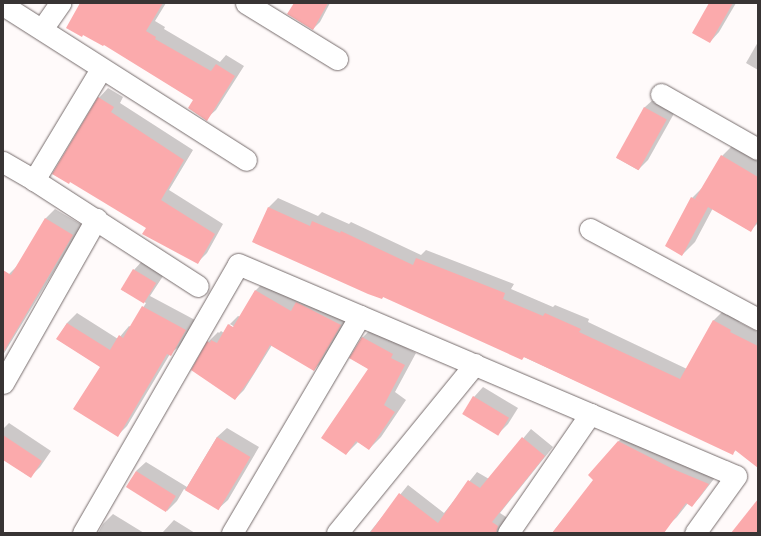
<!DOCTYPE html>
<html>
<head>
<meta charset="utf-8">
<style>
  body { margin:0 }
  #map { position:relative; width:761px; height:536px; overflow:hidden; background:#fffafa; font-family:"DM Sans",sans-serif }
  div>[style] { position:absolute }
  .shadow>* { inset:0; background:#0003 }
  .building>* { inset:0; background:#fbaaac; transform-origin:0 0 }
  .roads { filter:drop-shadow(0 0 1px #766c6c) drop-shadow(0 0 1px #766c6c) }
  .minor>* { height:21px; margin:-10.5px; padding:0 10.5px; transform-origin:10.5px; border-radius:10.5px; background:#fff }
  span { translate:-50% -50%; white-space:nowrap; text-align:center; line-height:1.15; -webkit-text-stroke:4px #fffafa; paint-order:stroke }
  .frame { position:absolute; inset:0; border:4px solid #383434; pointer-events:none }
</style>
</head>
<body>
<div id="map">
  <div class="shadow">
    <i style="clip-path:polygon(81px 3px,166px 3px,155px 21px,165px 27px,164px 29px,220px 62px,226px 55px,244px 66px,216px 110px,206px 119px,194px 100px,104px 44px)"></i>
    <i style="clip-path:polygon(292px 3px,330px 3px,320px 22px,313px 29px)"></i>
    <i style="clip-path:polygon(711px 3px,736px 3px,719px 32px,710px 42px)"></i>
    <i style="clip-path:polygon(758px 42px,758px 70px,746px 63px)"></i>
    <i style="clip-path:polygon(108px 88px,123px 97px,120px 103px,193px 150px,169px 190px,223px 224px,207px 253px,198px 262px,147px 228px,99px 98px)"></i>
    <i style="clip-path:polygon(655px 98px,676px 110px,648px 160px,638px 170px,617px 158px,645px 107px)"></i>
    <i style="clip-path:polygon(735px 143px,758px 157px,758px 223px,750px 231px,713px 208px,695px 242px,682px 255px,692px 198px,705px 185px,722px 156px)"></i>
    <i style="clip-path:polygon(278px 198px,318px 216px,322px 212px,349px 224px,351px 222px,421px 255px,426px 250px,514px 284px,511px 289px,553px 307px,555px 305px,589px 319px,588px 322px,687px 369px,714px 320px,723px 311px,740px 320px,739px 322px,758px 332px,758px 467px,736px 450px,733px 453px,524px 357px,384px 296px,382px 298px,253px 241px,269px 207px)"></i>
    <i style="clip-path:polygon(55px 209px,82px 225px,3px 355px,3px 284px,9px 274px,19px 264px,46px 218px)"></i>
    <i style="clip-path:polygon(143px 260px,165px 273px,150px 296px,195px 320px,181px 345px,170px 354px,127px 426px,117px 436px,101px 367px,57px 339px,67px 323px,77px 313px,118px 339px,129px 326px,131px 327px,146px 303px,122px 290px,134px 270px)"></i>
    <i style="clip-path:polygon(evenodd,265px 281px,350px 315px,323px 360px,314px 370px,272px 345px,244px 390px,235px 399px,208px 342px,218px 332px,219px 333px,221px 331px,224px 333px,229px 325px,238px 316px,241px 317px,256px 290px,265px 281px,230px 324px,238px 329px,230px 327px,230px 324px)"></i>
    <i style="clip-path:polygon(375px 325px,405px 342px,403px 346px,416px 353px,395px 392px,406px 400px,381px 437px,369px 449px,358px 442px,346px 454px,369px 369px,350px 358px,363px 337px)"></i>
    <i style="clip-path:polygon(483px 387px,518px 408px,508px 424px,498px 434px,474px 397px)"></i>
    <i style="clip-path:polygon(9px 423px,51px 451px,40px 467px,30px 477px,3px 459px,3px 429px)"></i>
    <i style="clip-path:polygon(227px 428px,259px 447px,228px 500px,218px 509px,184px 489px,177px 501px,167px 511px,136px 471px,146px 462px,187px 487px,217px 437px)"></i>
    <i style="clip-path:polygon(531px 429px,553px 447px,500px 513px,506px 517px,509px 533px,369px 533px,408px 485px,444px 513px,477px 472px,489px 479px)"></i>
    <i style="clip-path:polygon(627px 432px,717px 475px,700px 497px,692px 506px,688px 503px,677px 517px,660px 533px,552px 533px,595px 480px,589px 475px)"></i>
    <i style="clip-path:polygon(113px 514px,144px 533px,98px 533px,103px 524px)"></i>
    <i style="clip-path:polygon(174px 520px,195px 533px,162px 533px)"></i>
  </div>
  <div class="building">
    <i style="clip-path:polygon(80px 3px,163px 3px,146px 31px,156px 37px,155px 39px,211px 71px,216px 64px,235px 76px,207px 121px,188px 108px,193px 100px,104px 45px,103px 46px,83px 35px,82px 37px,66px 28px)"></i>
    <i style="clip-path:polygon(294px 3px,328px 3px,313px 30px,287px 14px)"></i>
    <i style="clip-path:polygon(709px 3px,733px 3px,710px 43px,692px 33px)"></i>
    <i style="clip-path:polygon(98px 97px,114px 107px,111px 112px,184px 160px,161px 200px,215px 234px,198px 264px,142px 234px,146px 228px,70px 182px,69px 184px,52px 174px)"></i>
    <i style="left:644px;top:107px;width:26px;height:58px;rotate:29deg"></i>
    <i style="clip-path:polygon(721px 155px,758px 177px,758px 220px,751px 232px,708px 207px,682px 256px,665px 246px,691px 197px,708px 206px,695px 199px)"></i>
    <i style="clip-path:polygon(268px 207px,310px 226px,312px 221px,340px 233px,341px 231px,413px 265px,416px 258px,505px 293px,503px 299px,543px 316px,545px 313px,581px 329px,579px 332px,680px 379px,713px 320px,731px 330px,730px 332px,758px 346px,758px 468px,735px 450px,733px 455px,524px 357px,522px 360px,383px 297px,382px 299px,368px 294px,252px 242px)"></i>
    <i style="clip-path:polygon(45px 218px,73px 235px,3px 353px,3px 270px,11px 275px)"></i>
    <i style="left:133px;top:269px;width:27px;height:24px;rotate:31deg"></i>
    <i style="clip-path:polygon(255px 290px,291px 311px,296px 302px,341px 325px,314px 371px,270px 345px,254px 373px,235px 400px,191px 370px,207px 341px,210px 343px,211px 340px,217px 343px,228px 324px,233px 327px)"></i>
    <i style="clip-path:polygon(142px 306px,186px 330px,171px 356px,167px 354px,118px 437px,73px 409px,100px 367px,56px 339px,67px 323px,110px 350px,119px 335px,123px 338px)"></i>
    <i style="clip-path:polygon(362px 337px,393px 354px,391px 358px,405px 365px,384px 405px,395px 412px,369px 450px,356px 441px,346px 455px,321px 438px,368px 369px,349px 358px)"></i>
    <i style="left:473px;top:396px;width:42px;height:21px;rotate:31deg"></i>
    <i style="clip-path:polygon(3px 435px,42px 461px,31px 478px,3px 460px)"></i>
    <i style="left:217px;top:437px;width:39px;height:62px;rotate:31deg"></i>
    <i style="clip-path:polygon(522px 437px,545px 456px,492px 522px,498px 526px,496px 533px,370px 533px,399px 493px,438px 523px,468px 480px,480px 488px)"></i>
    <i style="clip-path:polygon(618px 441px,673px 469px,709px 484px,692px 507px,686px 503px,664px 533px,552px 533px,593px 480px,588px 475px)"></i>
    <i style="left:136px;top:471px;width:47px;height:19px;rotate:32deg"></i>
    <i style="clip-path:polygon(758px 499px,758px 533px,731px 533px)"></i>
  </div>
  <div class="roads">
    <div class="minor">
      <i style="left:246px;top:3px;width:107px;rotate:31.6deg"></i>
      <i style="left:3px;top:5px;width:288px;rotate:32.5deg"></i>
      <i style="left:42px;top:29px;width:32px;rotate:-55deg"></i>
      <i style="left:101px;top:69px;width:130px;rotate:121.1deg"></i>
      <i style="left:34px;top:180px;width:195px;rotate:32.9deg"></i>
      <i style="left:661px;top:94px;width:112px;rotate:29.6deg"></i>
      <i style="left:3px;top:162px;width:36px;rotate:30deg"></i>
      <i style="left:590px;top:229px;width:191px;rotate:28.2deg"></i>
      <i style="left:3px;top:383px;width:189px;rotate:-60.4deg"></i>
      <i style="left:83px;top:533px;width:310px;rotate:-60deg"></i>
      <i style="left:238px;top:264px;width:541px;rotate:23.06deg"></i>
      <i style="left:736px;top:476px;width:70px;rotate:125.7deg"></i>
      <i style="left:232px;top:533px;width:252px;rotate:-59.5deg"></i>
      <i style="left:337px;top:533px;width:218px;rotate:-50.8deg"></i>
      <i style="left:508px;top:533px;width:145px;rotate:-55.4deg"></i>
    </div>
  </div>
  <div class="frame"></div>
</div>
</body>
</html>
